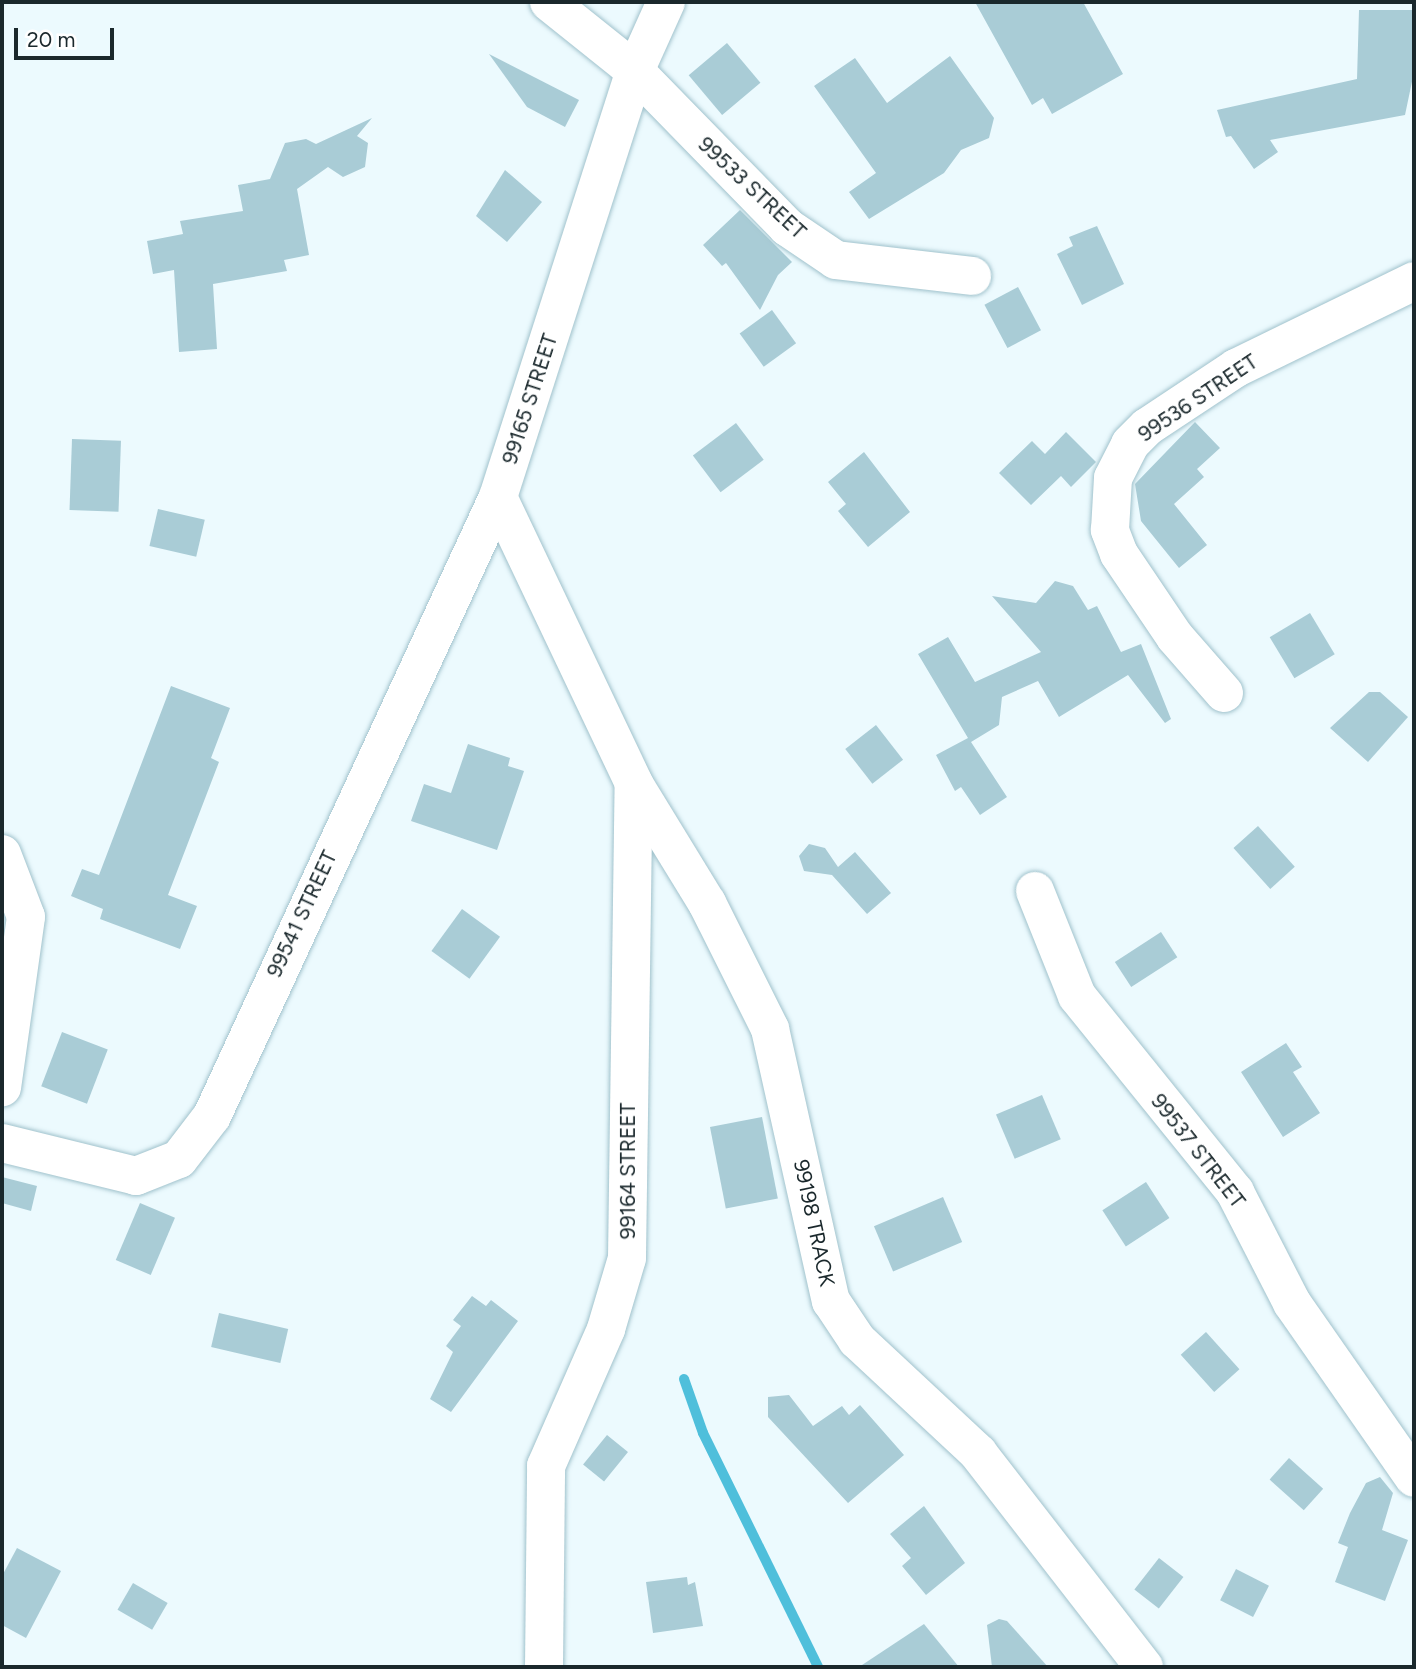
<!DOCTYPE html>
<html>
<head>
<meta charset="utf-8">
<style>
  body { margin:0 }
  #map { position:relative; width:1416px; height:1669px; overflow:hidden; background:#ecfafe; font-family:Figtree,sans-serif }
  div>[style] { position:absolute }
  .stream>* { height:10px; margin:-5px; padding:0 5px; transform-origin:5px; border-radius:5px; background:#4fbfdb }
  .building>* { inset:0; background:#a9ccd6; transform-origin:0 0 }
  .roads { filter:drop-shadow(0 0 2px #a0c2cc) drop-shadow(0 0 2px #a0c2cc) }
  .minor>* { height:38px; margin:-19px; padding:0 19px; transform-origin:19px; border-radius:19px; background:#fff }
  span { translate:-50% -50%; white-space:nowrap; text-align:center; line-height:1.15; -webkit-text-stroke:5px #fff; paint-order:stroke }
  .street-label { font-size:21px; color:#1a282c }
  .frame { position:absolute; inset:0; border:4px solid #1a282c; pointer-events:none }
  .scale { position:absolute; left:14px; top:28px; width:100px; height:32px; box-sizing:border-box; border:4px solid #1a282c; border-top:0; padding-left:9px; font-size:21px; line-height:24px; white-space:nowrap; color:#1a282c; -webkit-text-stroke:5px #fff; paint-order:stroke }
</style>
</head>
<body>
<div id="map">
  <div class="stream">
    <i style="left:684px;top:1379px;width:57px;rotate:70.6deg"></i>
    <i style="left:703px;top:1433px;width:261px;rotate:63.8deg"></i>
  </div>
  <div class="building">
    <i style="clip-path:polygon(975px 2px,1083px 2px,1123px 74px,1052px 114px,1043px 98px,1032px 105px)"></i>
    <i style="clip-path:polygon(1359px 10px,1414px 10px,1414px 72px,1405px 115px,1270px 140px,1278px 152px,1254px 169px,1231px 136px,1226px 137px,1217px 110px,1357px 79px)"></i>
    <i style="left:727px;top:43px;width:52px;height:50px;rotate:50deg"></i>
    <i style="clip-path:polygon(489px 54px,579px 100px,565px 127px,527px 107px)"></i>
    <i style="clip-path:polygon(950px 56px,994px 118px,989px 138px,961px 150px,944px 173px,869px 219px,849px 192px,876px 173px,814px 86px,855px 58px,887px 103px)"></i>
    <i style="clip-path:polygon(372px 118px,357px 136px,368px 143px,365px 167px,343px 177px,328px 167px,297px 189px,309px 255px,284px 260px,287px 271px,213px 284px,217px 349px,179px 352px,174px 270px,153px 274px,147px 241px,183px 234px,180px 221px,243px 211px,238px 185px,270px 179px,285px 143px,306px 139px,316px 144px)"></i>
    <i style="clip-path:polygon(505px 170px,542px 202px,507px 242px,476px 216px)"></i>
    <i style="clip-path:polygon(740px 210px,792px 262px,778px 275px,760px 310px,726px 263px,722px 266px,703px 245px)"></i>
    <i style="clip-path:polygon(1097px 226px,1124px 284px,1082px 305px,1057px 254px,1073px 246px,1069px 237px)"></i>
    <i style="left:1018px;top:287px;width:49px;height:38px;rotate:62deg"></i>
    <i style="left:772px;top:310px;width:41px;height:40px;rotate:54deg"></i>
    <i style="clip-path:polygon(1195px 422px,1220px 448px,1197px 469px,1204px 477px,1174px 504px,1207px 545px,1179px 568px,1141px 521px,1135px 484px)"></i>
    <i style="left:736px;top:423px;width:46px;height:54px;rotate:53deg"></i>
    <i style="clip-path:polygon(1066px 432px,1096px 462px,1071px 487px,1061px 476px,1031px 505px,999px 473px,1032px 441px,1045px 454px)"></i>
    <i style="left:72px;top:439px;width:49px;height:71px;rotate:2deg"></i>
    <i style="clip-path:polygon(864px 452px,910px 512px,868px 547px,838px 511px,846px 504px,828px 482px)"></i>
    <i style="left:158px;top:509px;width:48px;height:38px;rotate:13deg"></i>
    <i style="clip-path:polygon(1055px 581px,1073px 586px,1088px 610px,1097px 606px,1121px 652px,1141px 644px,1171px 719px,1165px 723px,1128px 675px,1059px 717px,1038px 681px,1002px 697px,999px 725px,971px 742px,1007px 797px,980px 815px,961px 787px,955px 791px,936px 755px,968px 738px,918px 654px,948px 637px,975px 682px,1041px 652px,992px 596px,1036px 603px)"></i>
    <i style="left:1310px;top:613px;width:48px;height:47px;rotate:59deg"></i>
    <i style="clip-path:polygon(171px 686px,230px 708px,211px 758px,219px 762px,168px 895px,197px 906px,180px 949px,100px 919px,103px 909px,71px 896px,82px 869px,99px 875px)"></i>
    <i style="clip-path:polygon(1369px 692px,1380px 692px,1408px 717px,1368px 762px,1330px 728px)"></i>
    <i style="left:876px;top:725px;width:44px;height:39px;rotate:52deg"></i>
    <i style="clip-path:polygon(468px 744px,510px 758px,508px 766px,524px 771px,497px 850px,411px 821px,424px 784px,451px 793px)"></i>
    <i style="left:1258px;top:826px;width:55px;height:33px;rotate:48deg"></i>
    <i style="clip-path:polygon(809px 844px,825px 848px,838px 867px,855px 852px,891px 893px,867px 914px,832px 875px,804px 871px,799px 856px)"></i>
    <i style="left:462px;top:909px;width:47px;height:52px;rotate:36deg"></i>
    <i style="left:1161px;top:932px;width:30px;height:55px;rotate:57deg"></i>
    <i style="left:62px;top:1032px;width:49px;height:58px;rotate:21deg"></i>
    <i style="clip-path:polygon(1286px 1043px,1302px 1067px,1293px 1072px,1320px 1113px,1283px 1137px,1241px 1072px)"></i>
    <i style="left:1042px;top:1095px;width:48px;height:50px;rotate:67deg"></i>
    <i style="left:762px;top:1117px;width:83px;height:53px;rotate:79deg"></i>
    <i style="clip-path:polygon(2px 1177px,37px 1186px,31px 1211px,2px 1203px)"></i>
    <i style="left:1146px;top:1182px;width:43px;height:52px;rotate:57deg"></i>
    <i style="left:943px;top:1197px;width:49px;height:75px;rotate:67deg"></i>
    <i style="left:140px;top:1203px;width:38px;height:62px;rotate:23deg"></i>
    <i style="clip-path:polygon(472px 1296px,486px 1306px,491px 1300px,518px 1321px,451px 1412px,430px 1399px,453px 1352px,446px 1346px,461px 1326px,453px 1320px)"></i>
    <i style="left:219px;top:1313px;width:71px;height:35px;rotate:13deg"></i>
    <i style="left:1206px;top:1332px;width:50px;height:34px;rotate:48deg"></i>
    <i style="clip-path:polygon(789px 1395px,813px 1426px,842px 1406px,849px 1415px,860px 1405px,904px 1455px,848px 1503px,768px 1417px,768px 1397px)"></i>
    <i style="left:607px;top:1435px;width:27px;height:38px;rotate:39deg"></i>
    <i style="left:1289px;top:1458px;width:46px;height:29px;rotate:42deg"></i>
    <i style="clip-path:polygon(1380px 1477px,1393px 1493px,1382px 1530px,1408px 1540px,1385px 1601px,1335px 1582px,1348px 1547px,1338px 1543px,1350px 1513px,1366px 1483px)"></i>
    <i style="clip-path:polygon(924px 1506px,965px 1563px,926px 1595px,902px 1566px,911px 1558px,890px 1534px)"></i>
    <i style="clip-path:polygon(17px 1548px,61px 1571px,26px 1638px,2px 1625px,2px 1576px)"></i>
    <i style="left:1159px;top:1558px;width:31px;height:40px;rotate:38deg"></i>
    <i style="left:1236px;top:1569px;width:37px;height:35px;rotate:27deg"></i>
    <i style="clip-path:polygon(687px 1577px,688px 1585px,695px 1582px,703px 1626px,653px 1633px,646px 1582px)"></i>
    <i style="left:133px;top:1583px;width:40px;height:31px;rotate:30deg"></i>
    <i style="clip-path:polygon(999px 1619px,1007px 1621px,1048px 1667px,992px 1667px,987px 1625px)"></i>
    <i style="clip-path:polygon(924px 1624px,959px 1667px,859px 1667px)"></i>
  </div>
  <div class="roads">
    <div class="minor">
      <i style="left:549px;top:2px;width:110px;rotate:38.7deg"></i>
      <i style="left:635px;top:71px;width:218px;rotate:45.7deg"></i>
      <i style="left:787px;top:227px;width:59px;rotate:34deg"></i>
      <i style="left:836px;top:260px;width:137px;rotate:6.7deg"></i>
      <i style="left:498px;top:497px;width:318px;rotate:64.6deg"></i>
      <i style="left:634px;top:784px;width:140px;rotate:58.5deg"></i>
      <i style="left:707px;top:903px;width:141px;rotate:63.4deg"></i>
      <i style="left:770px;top:1029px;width:279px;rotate:77.4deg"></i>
      <i style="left:831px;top:1301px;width:47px;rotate:56.3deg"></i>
      <i style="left:857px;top:1340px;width:166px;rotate:43deg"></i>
      <i style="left:978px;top:1453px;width:271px;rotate:52.2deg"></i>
      <i style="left:1224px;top:693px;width:74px;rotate:-131.2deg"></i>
      <i style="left:1175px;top:637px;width:100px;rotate:-124deg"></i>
      <i style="left:1119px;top:554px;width:26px;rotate:-111deg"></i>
      <i style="left:1110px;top:530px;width:52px;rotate:-86.7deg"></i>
      <i style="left:1113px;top:478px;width:38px;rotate:-63deg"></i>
      <i style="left:1130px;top:444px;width:24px;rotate:-45deg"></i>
      <i style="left:1147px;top:427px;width:107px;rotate:-33.5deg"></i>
      <i style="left:1236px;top:368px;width:198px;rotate:-26deg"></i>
      <i style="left:2px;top:854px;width:67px;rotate:69.1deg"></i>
      <i style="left:26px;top:917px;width:172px;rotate:98deg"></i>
      <i style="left:1035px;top:891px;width:113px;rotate:68.2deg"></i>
      <i style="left:1077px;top:996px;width:252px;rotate:51.1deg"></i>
      <i style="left:1235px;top:1192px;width:125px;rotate:62.8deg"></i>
      <i style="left:1292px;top:1303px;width:213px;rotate:55.1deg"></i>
      <i style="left:2px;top:1143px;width:138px;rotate:13.8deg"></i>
      <i style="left:136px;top:1176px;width:46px;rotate:-21.6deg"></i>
      <i style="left:179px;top:1159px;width:54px;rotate:-52.5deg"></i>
      <i style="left:212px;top:1116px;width:682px;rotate:-65.2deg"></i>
      <i style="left:498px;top:497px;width:447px;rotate:-72.2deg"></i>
      <i style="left:635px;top:71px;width:76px;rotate:-65.8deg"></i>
      <i style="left:544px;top:1667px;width:201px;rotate:-89.4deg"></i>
      <i style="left:546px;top:1466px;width:150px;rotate:-66.3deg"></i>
      <i style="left:606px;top:1329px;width:74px;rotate:-73.5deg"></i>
      <i style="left:627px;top:1258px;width:474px;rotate:-89.2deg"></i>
    </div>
  </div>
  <div class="street-label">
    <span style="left:752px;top:188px;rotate:43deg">99533 STREET</span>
    <span style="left:1198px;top:398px;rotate:-34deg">99536 STREET</span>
    <span style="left:530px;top:399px;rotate:-72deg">99165 STREET</span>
    <span style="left:302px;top:914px;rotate:-65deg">99541 STREET</span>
    <span style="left:1198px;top:1151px;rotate:52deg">99537 STREET</span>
    <span style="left:628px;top:1171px;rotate:-90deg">99164 STREET</span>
    <span style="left:814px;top:1223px;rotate:78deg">99198 TRACK</span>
  </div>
  <div class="frame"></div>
  <div class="scale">20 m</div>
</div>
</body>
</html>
